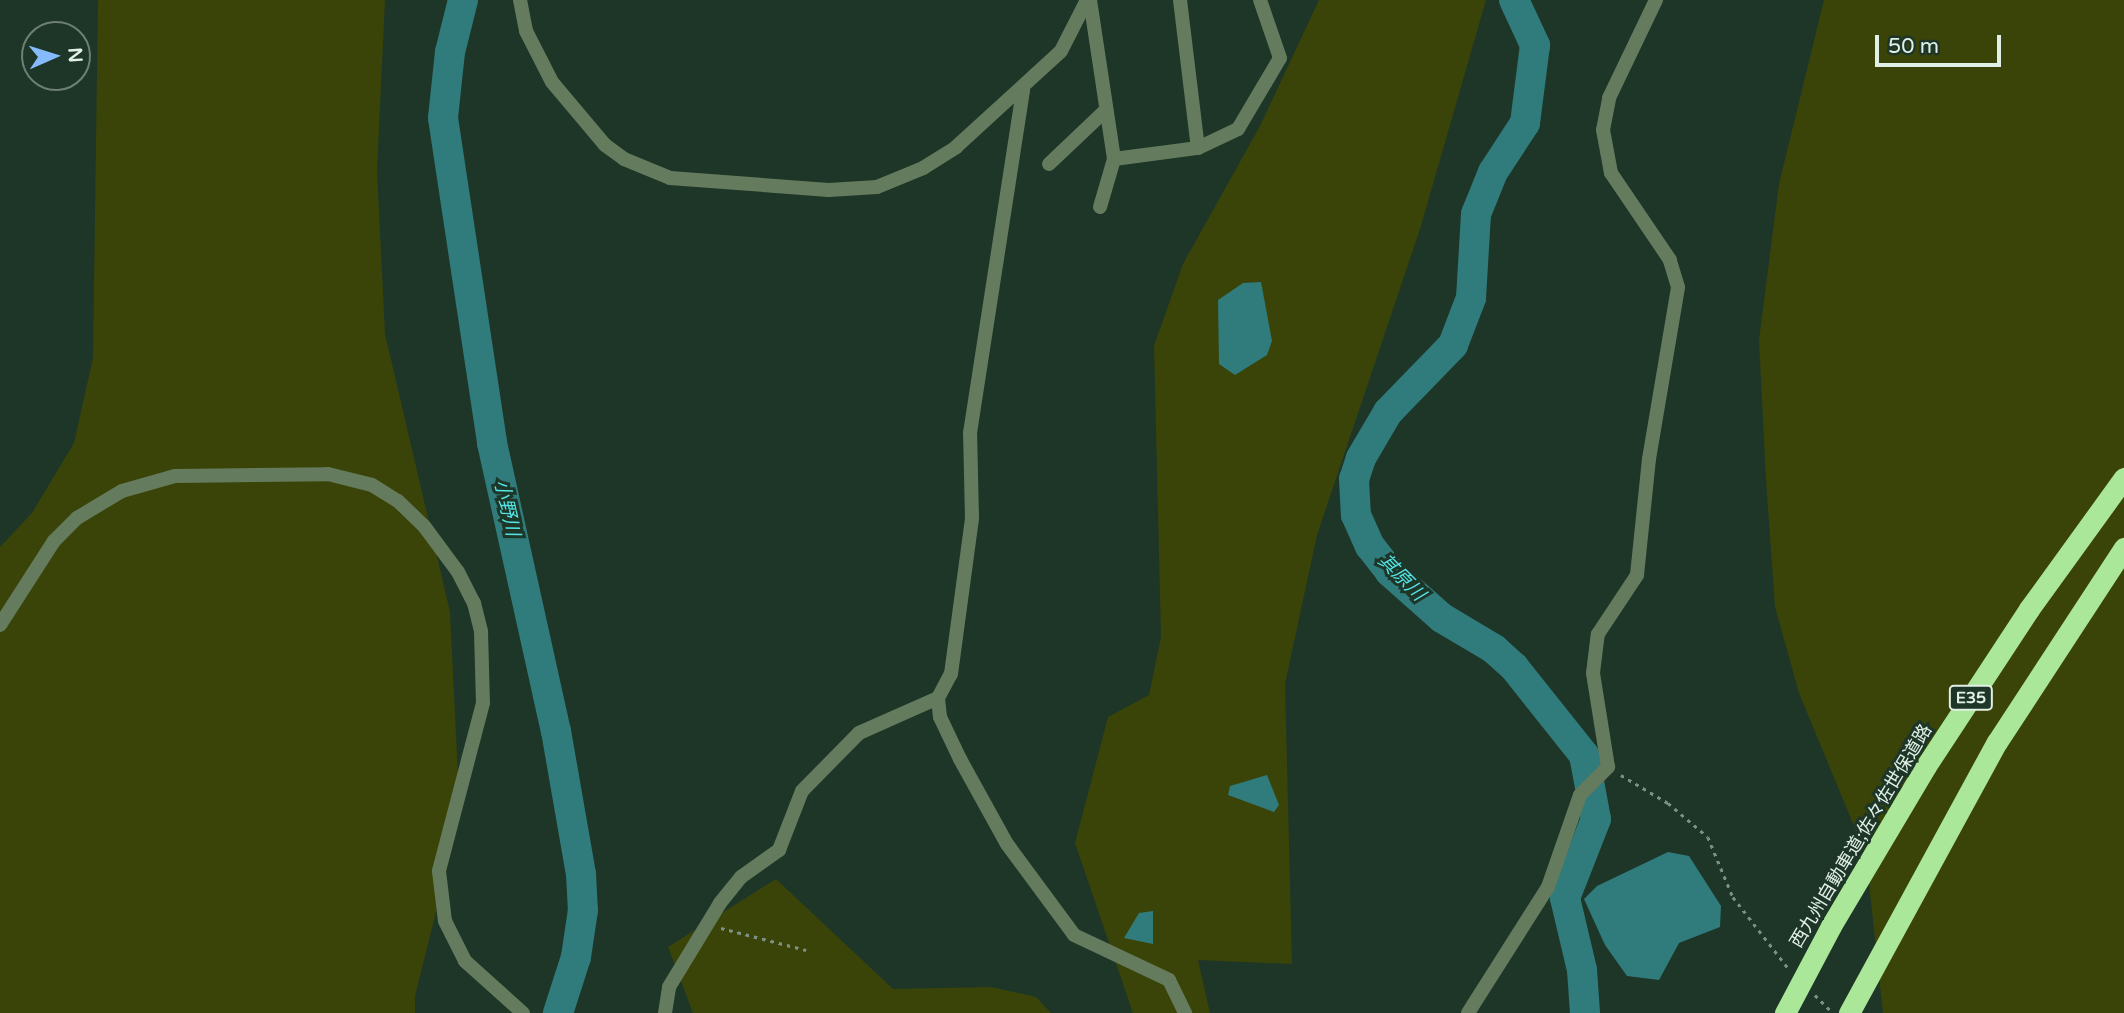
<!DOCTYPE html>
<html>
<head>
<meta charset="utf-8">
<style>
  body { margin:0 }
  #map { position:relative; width:2124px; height:1013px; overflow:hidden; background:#1e3628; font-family:"Varela Round","Noto Sans JP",sans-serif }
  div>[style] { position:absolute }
  .green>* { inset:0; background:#3a4408 }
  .water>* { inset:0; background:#307b7b }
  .river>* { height:30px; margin:-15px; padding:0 15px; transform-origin:15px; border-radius:15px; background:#307b7b }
  .path>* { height:2.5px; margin-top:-1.25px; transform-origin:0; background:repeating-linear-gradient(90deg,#7c9084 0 3.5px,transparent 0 8.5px) }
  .minor>* { height:14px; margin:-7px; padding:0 7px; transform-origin:7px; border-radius:7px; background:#647c5d }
  .tertiary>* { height:14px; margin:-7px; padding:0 7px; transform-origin:7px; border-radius:7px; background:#647c5d }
  .motorway>* { height:21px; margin:-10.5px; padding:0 10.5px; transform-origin:10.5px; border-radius:10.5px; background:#abe798 }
  .motorway-bridge>* { height:21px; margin:-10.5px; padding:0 10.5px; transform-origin:10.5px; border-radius:10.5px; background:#abe798 }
  span { translate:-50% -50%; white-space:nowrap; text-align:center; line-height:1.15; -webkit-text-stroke:6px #1e3628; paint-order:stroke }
  .shield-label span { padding:2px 5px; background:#1e3628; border:2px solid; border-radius:5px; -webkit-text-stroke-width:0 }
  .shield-label { font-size:16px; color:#e1f0e6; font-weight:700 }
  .street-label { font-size:18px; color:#e1f0e6 }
  .water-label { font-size:19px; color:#53e3e5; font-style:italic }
  .north { position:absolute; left:21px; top:21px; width:70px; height:70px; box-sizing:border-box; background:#1e3628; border:2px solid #6c8074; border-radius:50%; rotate:87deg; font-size:19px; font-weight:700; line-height:28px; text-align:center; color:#e1f0e6 }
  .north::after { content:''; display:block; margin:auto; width:24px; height:32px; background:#86bbfb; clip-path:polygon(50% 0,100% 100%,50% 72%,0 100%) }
  .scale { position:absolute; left:1875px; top:35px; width:126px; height:32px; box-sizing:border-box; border:4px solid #e1f0e6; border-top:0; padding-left:9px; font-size:21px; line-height:24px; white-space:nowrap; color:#e1f0e6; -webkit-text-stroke:5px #1e3628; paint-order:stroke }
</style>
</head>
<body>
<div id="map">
  <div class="green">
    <i style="clip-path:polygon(98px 0,385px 0,377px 171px,385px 334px,450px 612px,460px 816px,415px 996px,415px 1013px,0 1013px,0 547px,32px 513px,74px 443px,93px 358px)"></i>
    <i style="clip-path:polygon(1319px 0,1486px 0,1420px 229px,1317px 535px,1285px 684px,1292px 964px,1198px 960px,1210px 1013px,1133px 1013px,1075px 843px,1108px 717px,1149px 695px,1161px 637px,1154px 346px,1183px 264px,1260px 126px)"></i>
    <i style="clip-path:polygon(1824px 0,2124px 0,2124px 1013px,1883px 1013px,1866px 855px,1799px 693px,1775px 607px,1766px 479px,1759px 340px,1779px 184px)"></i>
    <i style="clip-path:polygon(776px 879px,893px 989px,991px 987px,1036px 997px,1051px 1013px,693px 1013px,668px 947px)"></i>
  </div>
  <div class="water">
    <i style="clip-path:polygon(1261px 282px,1272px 341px,1267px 355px,1235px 375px,1219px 364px,1218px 300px,1243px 283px)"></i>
    <i style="clip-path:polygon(1267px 775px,1279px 805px,1274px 812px,1228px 795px,1230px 786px)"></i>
    <i style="clip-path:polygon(1668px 852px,1689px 856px,1721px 906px,1720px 927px,1679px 943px,1659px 980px,1627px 976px,1605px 945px,1584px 899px,1597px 886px)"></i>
    <i style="clip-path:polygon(1153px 911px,1153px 944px,1124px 938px,1139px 913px)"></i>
  </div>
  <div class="river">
    <i style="left:463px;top:0;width:54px;rotate:104deg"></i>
    <i style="left:450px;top:52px;width:66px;rotate:96.1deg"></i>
    <i style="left:443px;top:118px;width:329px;rotate:81.4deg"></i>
    <i style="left:492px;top:443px;width:295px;rotate:77.5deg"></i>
    <i style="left:556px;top:731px;width:145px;rotate:80.1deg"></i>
    <i style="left:581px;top:874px;width:36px;rotate:87deg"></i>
    <i style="left:583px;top:910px;width:48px;rotate:98.5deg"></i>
    <i style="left:576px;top:957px;width:59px;rotate:107.8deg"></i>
    <i style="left:1514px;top:0;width:50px;rotate:65deg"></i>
    <i style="left:1535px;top:45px;width:79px;rotate:97.3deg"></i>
    <i style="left:1525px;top:123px;width:59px;rotate:123.1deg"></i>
    <i style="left:1493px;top:172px;width:45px;rotate:112deg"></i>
    <i style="left:1476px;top:214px;width:84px;rotate:93.4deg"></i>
    <i style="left:1471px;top:298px;width:50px;rotate:111deg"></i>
    <i style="left:1453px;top:345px;width:93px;rotate:134.1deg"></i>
    <i style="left:1388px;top:412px;width:53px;rotate:120.4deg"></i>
    <i style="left:1361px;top:458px;width:22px;rotate:108deg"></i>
    <i style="left:1354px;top:479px;width:36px;rotate:87deg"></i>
    <i style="left:1356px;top:515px;width:34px;rotate:66deg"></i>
    <i style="left:1370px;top:546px;width:33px;rotate:52deg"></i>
    <i style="left:1390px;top:572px;width:69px;rotate:41.5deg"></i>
    <i style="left:1442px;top:618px;width:61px;rotate:30.8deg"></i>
    <i style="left:1494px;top:649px;width:27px;rotate:42deg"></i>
    <i style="left:1514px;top:667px;width:112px;rotate:51.5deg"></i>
    <i style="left:1584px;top:755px;width:65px;rotate:79.4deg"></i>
    <i style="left:1596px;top:819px;width:85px;rotate:111.4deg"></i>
    <i style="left:1565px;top:898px;width:74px;rotate:76.7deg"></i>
    <i style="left:1582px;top:970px;width:43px;rotate:86deg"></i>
  </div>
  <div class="path">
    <i style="left:1621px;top:775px;width:55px;rotate:30.8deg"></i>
    <i style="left:1668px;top:803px;width:52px;rotate:40.4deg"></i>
    <i style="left:1708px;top:837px;width:65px;rotate:67.4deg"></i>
    <i style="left:1733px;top:897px;width:90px;rotate:52.2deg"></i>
    <i style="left:721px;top:928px;width:88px;rotate:14.5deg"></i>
    <i style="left:1815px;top:995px;width:21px;rotate:45deg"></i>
  </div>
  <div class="minor">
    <i style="left:1090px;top:0;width:161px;rotate:81.4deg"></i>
    <i style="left:1114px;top:159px;width:85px;rotate:-7.5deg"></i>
    <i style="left:1198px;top:148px;width:44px;rotate:-25.4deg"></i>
    <i style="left:1238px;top:129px;width:82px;rotate:-59.4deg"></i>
    <i style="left:1280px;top:58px;width:61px;rotate:-109deg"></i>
    <i style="left:1180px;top:0;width:149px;rotate:83.1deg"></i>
    <i style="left:1049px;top:164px;width:79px;rotate:-43.5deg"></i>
    <i style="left:1100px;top:207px;width:50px;rotate:-73.7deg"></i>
    <i style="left:938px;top:698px;width:19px;rotate:84deg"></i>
    <i style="left:940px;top:717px;width:47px;rotate:64.5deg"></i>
    <i style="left:960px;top:759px;width:97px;rotate:61.1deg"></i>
    <i style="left:1007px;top:844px;width:113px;rotate:53.6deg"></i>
    <i style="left:1074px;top:935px;width:105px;rotate:25.3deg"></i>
    <i style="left:1169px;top:980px;width:37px;rotate:64deg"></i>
    <i style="left:665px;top:1013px;width:26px;rotate:-81deg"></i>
    <i style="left:669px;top:987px;width:98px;rotate:-58.7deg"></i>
    <i style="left:720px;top:903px;width:33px;rotate:-51deg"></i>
    <i style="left:741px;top:877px;width:47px;rotate:-35.4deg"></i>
    <i style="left:779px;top:850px;width:63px;rotate:-68.7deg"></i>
    <i style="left:802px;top:791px;width:81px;rotate:-45.5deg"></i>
    <i style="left:859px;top:733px;width:86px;rotate:-23.9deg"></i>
    <i style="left:938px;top:698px;width:27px;rotate:-62deg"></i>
    <i style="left:951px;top:674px;width:157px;rotate:-82.3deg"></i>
    <i style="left:972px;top:518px;width:85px;rotate:-91.3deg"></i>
    <i style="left:970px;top:433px;width:347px;rotate:-81.2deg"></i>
    <i style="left:1468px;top:1013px;width:149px;rotate:-57.6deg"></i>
    <i style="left:1548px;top:887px;width:97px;rotate:-70.8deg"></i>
    <i style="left:1580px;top:795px;width:40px;rotate:-45deg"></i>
    <i style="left:1608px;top:767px;width:95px;rotate:-99.1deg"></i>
    <i style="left:1593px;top:673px;width:39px;rotate:-83deg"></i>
    <i style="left:1598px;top:634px;width:71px;rotate:-56.5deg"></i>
    <i style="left:1637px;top:575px;width:117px;rotate:-84.1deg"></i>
    <i style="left:1649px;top:459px;width:174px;rotate:-80.4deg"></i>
    <i style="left:1678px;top:287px;width:28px;rotate:-107deg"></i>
    <i style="left:1670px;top:260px;width:105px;rotate:-124.1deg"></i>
    <i style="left:1611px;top:173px;width:44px;rotate:-100.5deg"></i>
    <i style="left:1603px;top:130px;width:33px;rotate:-79deg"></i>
    <i style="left:1609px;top:98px;width:109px;rotate:-64.4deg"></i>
  </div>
  <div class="tertiary">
    <i style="left:520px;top:0;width:32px;rotate:79deg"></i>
    <i style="left:526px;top:31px;width:57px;rotate:63deg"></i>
    <i style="left:552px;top:82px;width:82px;rotate:49.9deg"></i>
    <i style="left:605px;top:145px;width:24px;rotate:36deg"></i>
    <i style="left:624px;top:159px;width:50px;rotate:22.4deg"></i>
    <i style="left:670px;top:178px;width:159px;rotate:4.3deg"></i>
    <i style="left:829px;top:190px;width:48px;rotate:-3.6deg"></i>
    <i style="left:877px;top:187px;width:50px;rotate:-22.4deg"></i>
    <i style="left:923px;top:168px;width:39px;rotate:-32deg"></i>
    <i style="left:956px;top:147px;width:142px;rotate:-42.4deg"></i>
    <i style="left:1061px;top:51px;width:57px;rotate:-63deg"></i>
    <i style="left:0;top:625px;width:100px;rotate:-57.3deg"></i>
    <i style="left:54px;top:541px;width:33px;rotate:-45deg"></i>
    <i style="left:77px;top:518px;width:52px;rotate:-31deg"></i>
    <i style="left:122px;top:491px;width:55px;rotate:-15.8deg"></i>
    <i style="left:175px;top:476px;width:153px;rotate:-0.7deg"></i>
    <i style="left:328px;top:474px;width:45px;rotate:14deg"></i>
    <i style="left:372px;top:485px;width:31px;rotate:32deg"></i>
    <i style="left:398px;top:501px;width:36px;rotate:44deg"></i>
    <i style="left:424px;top:526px;width:57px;rotate:53.5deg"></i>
    <i style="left:458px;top:572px;width:35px;rotate:63deg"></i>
    <i style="left:474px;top:603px;width:30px;rotate:76deg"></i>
    <i style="left:481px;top:632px;width:71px;rotate:88.4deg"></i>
    <i style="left:483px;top:703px;width:174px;rotate:104.7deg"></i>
    <i style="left:439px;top:871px;width:50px;rotate:83.2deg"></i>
    <i style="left:445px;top:921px;width:45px;rotate:63.4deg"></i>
    <i style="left:465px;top:961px;width:78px;rotate:41.9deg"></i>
  </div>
  <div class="motorway">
    <i style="left:1831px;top:926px;width:186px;rotate:-59.3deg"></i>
    <i style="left:1926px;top:766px;width:188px;rotate:-56.7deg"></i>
    <i style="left:2029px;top:609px;width:162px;rotate:-54.1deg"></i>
    <i style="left:1849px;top:1013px;width:309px;rotate:-61.4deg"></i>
    <i style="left:1997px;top:742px;width:232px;rotate:-56.8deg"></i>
  </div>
  <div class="motorway-bridge">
    <i style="left:1785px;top:1013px;width:98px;rotate:-62.1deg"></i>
  </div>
  <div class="shield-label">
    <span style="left:1971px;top:698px">E35</span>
  </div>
  <div class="street-label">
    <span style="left:1861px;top:836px;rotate:-59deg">西九州自動車道;佐々佐世保道路</span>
  </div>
  <div class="water-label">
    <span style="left:506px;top:508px;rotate:77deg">小野川</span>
    <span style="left:1401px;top:578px;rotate:45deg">其原川</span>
  </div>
  <div class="north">N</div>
  <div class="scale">50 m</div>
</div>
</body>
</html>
